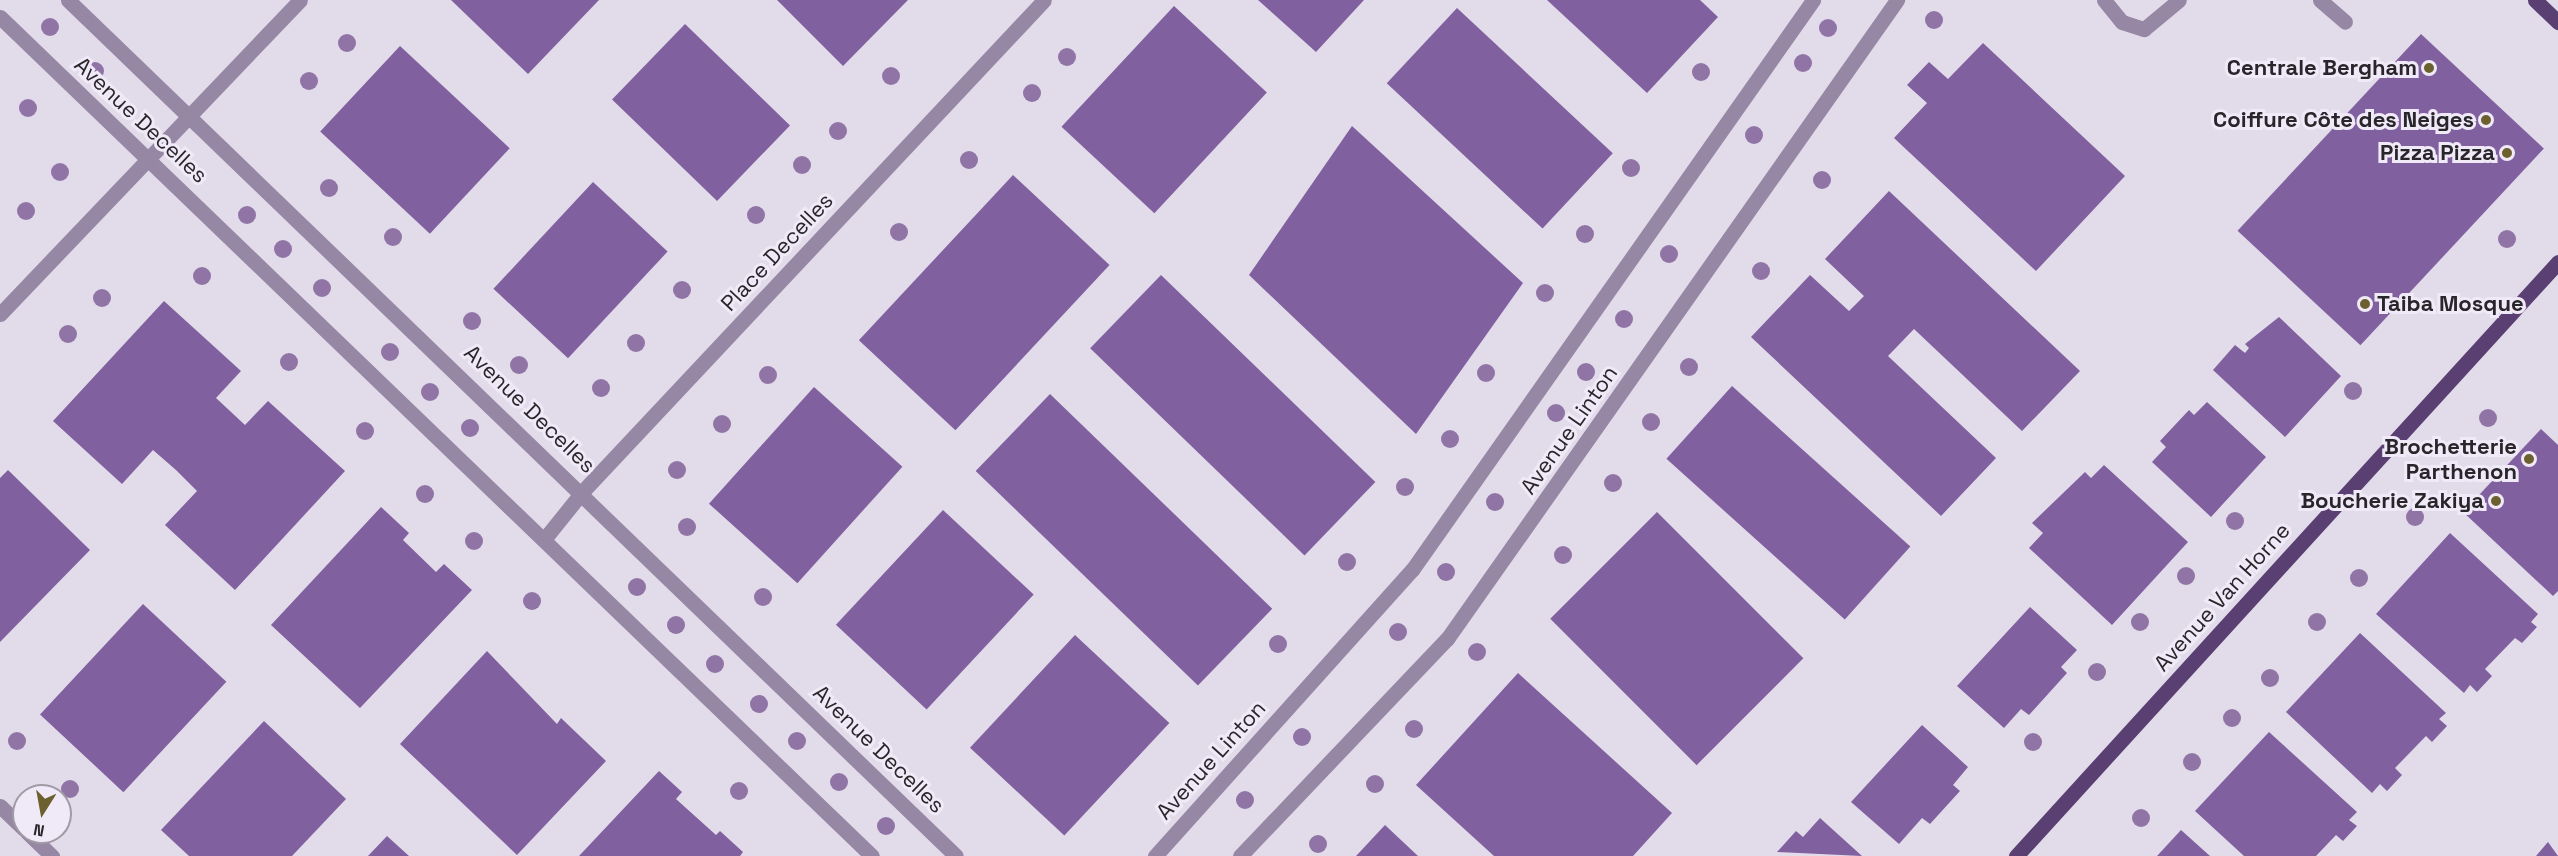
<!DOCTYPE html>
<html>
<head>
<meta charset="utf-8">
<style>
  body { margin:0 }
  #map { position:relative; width:2558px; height:856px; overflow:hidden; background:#e2dcea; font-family:"Space Grotesk",sans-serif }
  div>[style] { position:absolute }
  .building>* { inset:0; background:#80609f; transform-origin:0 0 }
  .minor>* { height:15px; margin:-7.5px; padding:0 7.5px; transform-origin:7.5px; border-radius:7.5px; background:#9687a5 }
  .major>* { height:15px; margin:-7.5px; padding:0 7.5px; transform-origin:7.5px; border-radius:7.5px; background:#593f72 }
  .trees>* { width:18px; height:18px; margin:-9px; border-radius:50%; background:#9074a6 }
  .dots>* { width:16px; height:16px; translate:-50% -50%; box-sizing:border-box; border:3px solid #f0e9f7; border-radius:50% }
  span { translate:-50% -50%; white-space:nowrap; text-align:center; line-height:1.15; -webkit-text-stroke:6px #f0e9f7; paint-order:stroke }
  .poi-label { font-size:22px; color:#29262b; font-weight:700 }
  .right { translate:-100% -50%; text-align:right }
  .left { translate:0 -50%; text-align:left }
  .street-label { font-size:22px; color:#29262b }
  .north { position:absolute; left:12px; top:784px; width:60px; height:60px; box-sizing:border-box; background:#f0e9f7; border:2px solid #a09ba5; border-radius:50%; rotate:191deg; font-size:16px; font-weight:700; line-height:24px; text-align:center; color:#29262b }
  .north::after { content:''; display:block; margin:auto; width:21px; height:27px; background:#6c612e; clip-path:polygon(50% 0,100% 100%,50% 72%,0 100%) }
</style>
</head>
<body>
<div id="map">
  <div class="building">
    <i style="clip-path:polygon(451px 0,599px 0,528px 74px)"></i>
    <i style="clip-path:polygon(777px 0,908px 0,843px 66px)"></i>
    <i style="clip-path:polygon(1258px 0,1364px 0,1316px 52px)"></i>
    <i style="clip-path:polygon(1547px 0,1700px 0,1718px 17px,1647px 93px)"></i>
    <i style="left:1174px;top:6px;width:127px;height:165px;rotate:43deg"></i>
    <i style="left:1457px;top:8px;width:213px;height:103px;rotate:43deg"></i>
    <i style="left:685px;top:24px;width:146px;height:105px;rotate:44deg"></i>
    <i style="left:2421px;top:34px;width:168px;height:269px;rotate:43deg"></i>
    <i style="clip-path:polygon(1983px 43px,2125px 176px,2036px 271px,1894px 138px,1927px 103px,1907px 85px,1929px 62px,1948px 79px)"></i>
    <i style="left:400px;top:46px;width:150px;height:117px;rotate:43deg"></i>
    <i style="clip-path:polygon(1352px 126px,1523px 283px,1416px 434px,1249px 275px)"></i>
    <i style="left:1013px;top:175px;width:132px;height:226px;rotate:43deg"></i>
    <i style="left:593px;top:182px;width:102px;height:146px;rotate:43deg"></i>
    <i style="clip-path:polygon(1889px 191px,2080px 371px,2022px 431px,1914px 329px,1888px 356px,1996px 458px,1941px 516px,1751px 337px,1810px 275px,1849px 311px,1864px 296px,1825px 259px)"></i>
    <i style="left:1161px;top:275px;width:298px;height:102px;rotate:44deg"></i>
    <i style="clip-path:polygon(164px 301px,241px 371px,216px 398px,245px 425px,268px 401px,345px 471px,235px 590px,165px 525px,197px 491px,176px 470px,153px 450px,122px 484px,53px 421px)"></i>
    <i style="clip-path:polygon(2279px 317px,2341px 376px,2285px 437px,2213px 370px,2235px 345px,2245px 353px,2249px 348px,2245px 344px)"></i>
    <i style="left:1732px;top:386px;width:240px;height:98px;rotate:42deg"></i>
    <i style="left:814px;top:387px;width:119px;height:157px;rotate:42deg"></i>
    <i style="left:1050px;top:394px;width:309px;height:107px;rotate:44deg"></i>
    <i style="clip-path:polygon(2207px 402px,2266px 457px,2211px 517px,2152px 462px,2166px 447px,2160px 441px,2189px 410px,2194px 415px)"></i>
    <i style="clip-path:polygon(2541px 429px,2558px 445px,2558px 591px,2553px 596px,2463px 512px)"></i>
    <i style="clip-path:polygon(2104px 465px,2188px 542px,2112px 625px,2029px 548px,2043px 533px,2032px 523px,2085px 472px,2091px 478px)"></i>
    <i style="clip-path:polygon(8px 470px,90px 550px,0 642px,0 478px)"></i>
    <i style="clip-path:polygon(381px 507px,409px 533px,403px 540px,436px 572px,444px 564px,472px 590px,360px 708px,271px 625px)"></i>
    <i style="left:943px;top:510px;width:124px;height:157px;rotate:43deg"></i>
    <i style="left:1657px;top:512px;width:207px;height:151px;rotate:45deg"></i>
    <i style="clip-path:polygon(2450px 533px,2538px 614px,2531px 622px,2537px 627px,2522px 643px,2515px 638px,2485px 669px,2492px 676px,2477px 692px,2470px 685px,2464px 693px,2376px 614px)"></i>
    <i style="left:143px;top:604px;width:114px;height:151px;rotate:43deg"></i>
    <i style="clip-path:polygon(2030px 607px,2077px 650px,2061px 667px,2067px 673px,2029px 715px,2021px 709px,2004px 728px,1957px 686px)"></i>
    <i style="clip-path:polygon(2360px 633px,2446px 713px,2439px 719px,2447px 726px,2432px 742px,2426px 736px,2395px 768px,2402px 775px,2387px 791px,2380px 784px,2372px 793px,2286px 712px)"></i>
    <i style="left:1075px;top:635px;width:129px;height:154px;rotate:43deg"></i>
    <i style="clip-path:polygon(487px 651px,557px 724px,561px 718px,606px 761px,517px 855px,400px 744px)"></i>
    <i style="clip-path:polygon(1518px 673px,1672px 813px,1633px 856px,1494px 856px,1416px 785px)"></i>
    <i style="clip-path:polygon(264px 721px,346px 799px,292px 856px,189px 856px,161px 830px)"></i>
    <i style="clip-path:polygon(1922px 725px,1968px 767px,1953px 785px,1960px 791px,1930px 824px,1922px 818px,1899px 844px,1851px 802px)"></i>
    <i style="clip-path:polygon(2269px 732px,2357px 812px,2349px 820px,2357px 826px,2343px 841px,2336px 835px,2316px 856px,2244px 856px,2195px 811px)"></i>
    <i style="clip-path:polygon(659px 771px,682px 792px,676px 799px,716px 835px,720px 831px,743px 852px,740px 856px,579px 856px)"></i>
    <i style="clip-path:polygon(1820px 818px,1862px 856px,1777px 852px,1796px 831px,1803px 837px)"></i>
    <i style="clip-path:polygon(1385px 825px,1418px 856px,1356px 856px)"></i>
    <i style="clip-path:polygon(2181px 830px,2210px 856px,2157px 856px)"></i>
    <i style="clip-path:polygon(387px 836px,409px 856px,368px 856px)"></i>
    <i style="clip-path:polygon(2548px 842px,2558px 856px,2536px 856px)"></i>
  </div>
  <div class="minor">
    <i style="left:68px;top:0;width:1233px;rotate:43.95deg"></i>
    <i style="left:2104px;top:0;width:28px;rotate:51deg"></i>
    <i style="left:2122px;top:22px;width:23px;rotate:18deg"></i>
    <i style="left:2144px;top:29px;width:45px;rotate:-39.6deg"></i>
    <i style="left:2320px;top:0;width:33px;rotate:41deg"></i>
    <i style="left:0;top:17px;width:1210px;rotate:43.9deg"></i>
    <i style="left:0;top:314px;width:434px;rotate:-46.3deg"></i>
    <i style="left:546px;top:537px;width:59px;rotate:-51.2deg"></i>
    <i style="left:583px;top:491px;width:673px;rotate:-46.8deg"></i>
    <i style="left:0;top:806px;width:33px;rotate:44deg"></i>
    <i style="left:27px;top:832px;width:35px;rotate:44deg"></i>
    <i style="left:1155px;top:856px;width:385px;rotate:-48.1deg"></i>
    <i style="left:1412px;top:570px;width:697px;rotate:-54.87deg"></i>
    <i style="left:1240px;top:856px;width:300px;rotate:-46.4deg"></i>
    <i style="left:1447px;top:639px;width:782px;rotate:-54.85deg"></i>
  </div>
  <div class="major">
    <i style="left:2535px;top:0;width:32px;rotate:44deg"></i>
    <i style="left:2016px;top:856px;width:804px;rotate:-47.62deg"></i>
  </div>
  <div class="trees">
    <i style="left:1934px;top:20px"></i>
    <i style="left:50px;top:27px"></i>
    <i style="left:1828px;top:28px"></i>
    <i style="left:347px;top:43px"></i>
    <i style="left:1067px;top:57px"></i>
    <i style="left:1803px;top:63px"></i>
    <i style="left:95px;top:71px"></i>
    <i style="left:1701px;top:72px"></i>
    <i style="left:891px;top:76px"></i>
    <i style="left:309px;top:81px"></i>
    <i style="left:1032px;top:93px"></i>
    <i style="left:28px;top:108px"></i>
    <i style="left:838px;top:131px"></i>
    <i style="left:1754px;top:135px"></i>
    <i style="left:969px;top:160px"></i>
    <i style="left:802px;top:165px"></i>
    <i style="left:1631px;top:168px"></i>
    <i style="left:60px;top:172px"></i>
    <i style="left:1822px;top:180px"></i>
    <i style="left:329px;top:188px"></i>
    <i style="left:26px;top:211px"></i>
    <i style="left:247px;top:215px"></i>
    <i style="left:756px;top:215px"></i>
    <i style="left:899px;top:232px"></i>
    <i style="left:1585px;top:234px"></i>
    <i style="left:393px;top:237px"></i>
    <i style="left:2507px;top:239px"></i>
    <i style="left:283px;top:249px"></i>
    <i style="left:1669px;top:254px"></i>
    <i style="left:1761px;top:271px"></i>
    <i style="left:202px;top:276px"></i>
    <i style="left:322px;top:288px"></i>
    <i style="left:682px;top:290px"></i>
    <i style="left:1545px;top:293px"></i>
    <i style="left:102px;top:298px"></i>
    <i style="left:1624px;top:319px"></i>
    <i style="left:472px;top:321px"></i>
    <i style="left:68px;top:334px"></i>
    <i style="left:636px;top:343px"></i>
    <i style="left:390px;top:352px"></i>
    <i style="left:289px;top:362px"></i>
    <i style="left:519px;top:365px"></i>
    <i style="left:1689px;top:367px"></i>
    <i style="left:1586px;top:372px"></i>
    <i style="left:1486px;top:373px"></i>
    <i style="left:768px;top:375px"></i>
    <i style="left:601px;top:388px"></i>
    <i style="left:2353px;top:391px"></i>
    <i style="left:430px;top:392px"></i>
    <i style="left:1556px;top:413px"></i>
    <i style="left:2488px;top:418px"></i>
    <i style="left:1651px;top:422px"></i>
    <i style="left:722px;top:424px"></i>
    <i style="left:470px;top:428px"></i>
    <i style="left:365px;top:431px"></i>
    <i style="left:1450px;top:439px"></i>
    <i style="left:677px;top:470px"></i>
    <i style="left:1613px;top:483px"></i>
    <i style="left:1405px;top:487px"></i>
    <i style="left:425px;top:494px"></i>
    <i style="left:1495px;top:502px"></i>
    <i style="left:2415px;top:517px"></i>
    <i style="left:2235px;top:521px"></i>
    <i style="left:687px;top:527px"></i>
    <i style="left:474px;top:541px"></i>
    <i style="left:1563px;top:555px"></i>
    <i style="left:1347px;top:562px"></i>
    <i style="left:1446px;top:572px"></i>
    <i style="left:2186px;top:576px"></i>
    <i style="left:2359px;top:578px"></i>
    <i style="left:637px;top:587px"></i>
    <i style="left:763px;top:597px"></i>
    <i style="left:532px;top:601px"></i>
    <i style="left:2140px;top:622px"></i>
    <i style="left:2317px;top:622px"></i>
    <i style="left:676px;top:625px"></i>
    <i style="left:1398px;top:632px"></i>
    <i style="left:1278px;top:644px"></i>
    <i style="left:1477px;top:652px"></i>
    <i style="left:715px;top:664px"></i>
    <i style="left:2097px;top:672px"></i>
    <i style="left:2270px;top:678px"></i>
    <i style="left:759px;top:704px"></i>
    <i style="left:2232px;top:718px"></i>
    <i style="left:1414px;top:729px"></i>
    <i style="left:1302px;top:737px"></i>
    <i style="left:17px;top:741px"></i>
    <i style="left:797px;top:741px"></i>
    <i style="left:2033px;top:742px"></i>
    <i style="left:2192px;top:762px"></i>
    <i style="left:839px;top:782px"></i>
    <i style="left:1375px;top:784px"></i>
    <i style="left:70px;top:789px"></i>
    <i style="left:739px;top:791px"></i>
    <i style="left:1245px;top:800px"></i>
    <i style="left:2141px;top:818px"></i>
    <i style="left:886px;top:826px"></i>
    <i style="left:1318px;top:844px"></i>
  </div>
  <div class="dots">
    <i style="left:2429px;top:68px;background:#6c612e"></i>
    <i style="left:2486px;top:120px;background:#6c612e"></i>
    <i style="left:2507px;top:153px;background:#6c612e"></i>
    <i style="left:2365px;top:304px;background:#6c612e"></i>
    <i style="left:2529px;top:459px;background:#6c612e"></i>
    <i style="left:2496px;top:501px;background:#6c612e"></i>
  </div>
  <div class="poi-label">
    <span class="right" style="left:2417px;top:68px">Centrale Bergham</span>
    <span class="right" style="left:2474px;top:120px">Coiffure Côte des Neiges</span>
    <span class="right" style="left:2495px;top:153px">Pizza Pizza</span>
    <span class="left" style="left:2377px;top:304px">Taiba Mosque</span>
    <span class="right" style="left:2517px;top:459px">Brochetterie<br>Parthenon</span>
    <span class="right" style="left:2484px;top:501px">Boucherie Zakiya</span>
  </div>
  <div class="street-label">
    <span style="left:141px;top:120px;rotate:43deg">Avenue Decelles</span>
    <span style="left:777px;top:252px;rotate:-47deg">Place Decelles</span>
    <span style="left:530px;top:409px;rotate:44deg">Avenue Decelles</span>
    <span style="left:1569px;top:430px;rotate:-55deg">Avenue Linton</span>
    <span style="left:2222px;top:597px;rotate:-48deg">Avenue Van Horne</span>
    <span style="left:879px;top:749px;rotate:44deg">Avenue Decelles</span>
    <span style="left:1211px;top:760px;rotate:-48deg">Avenue Linton</span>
  </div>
  <div class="north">N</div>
</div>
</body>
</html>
